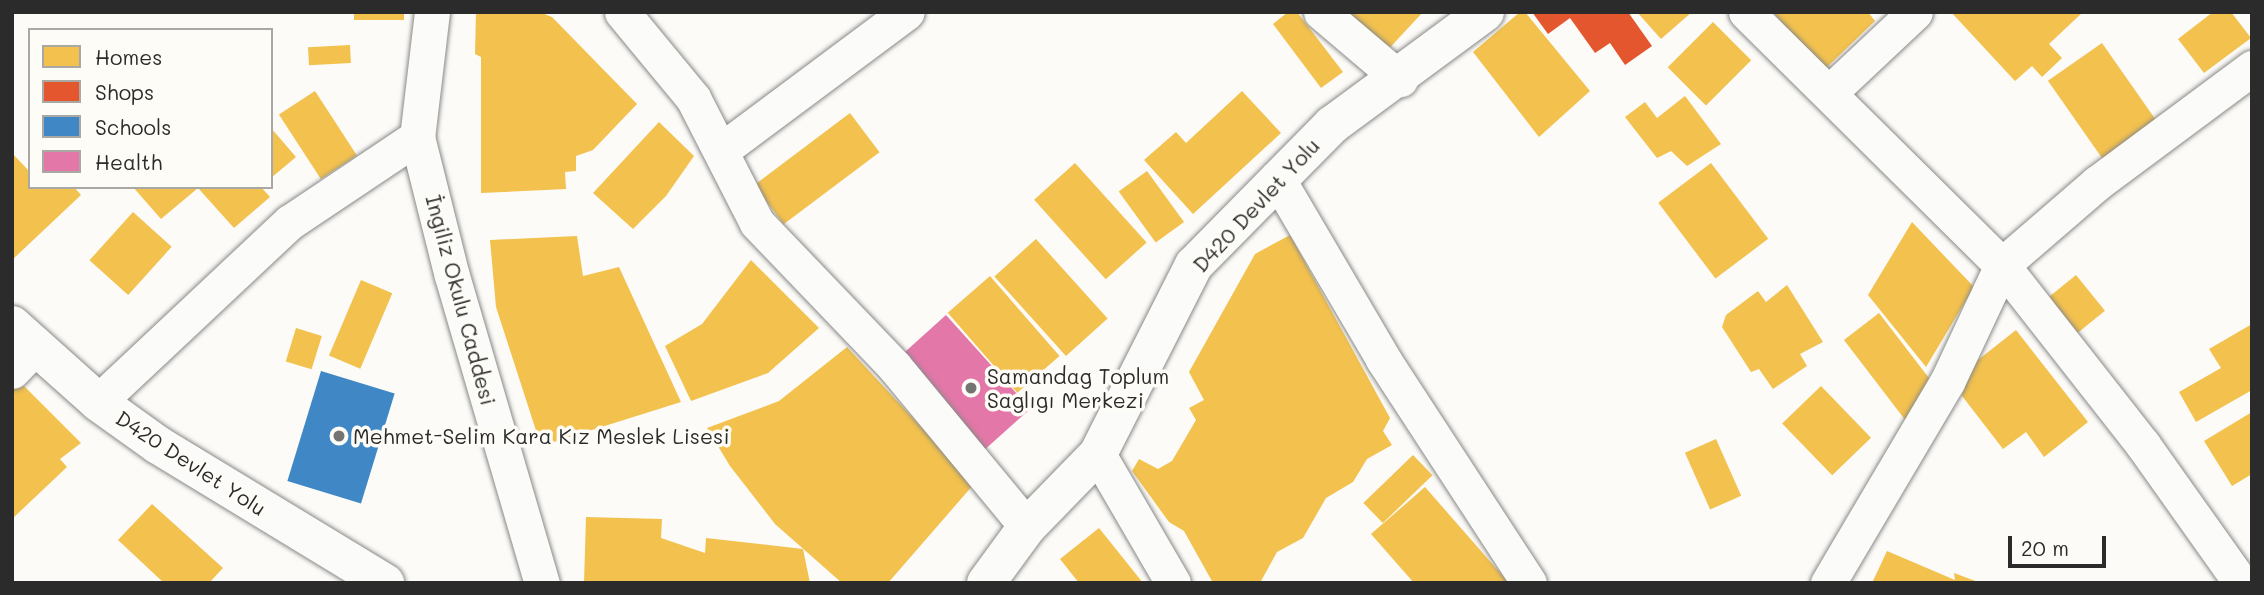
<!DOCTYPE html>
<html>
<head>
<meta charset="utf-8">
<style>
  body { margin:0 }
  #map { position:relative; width:2264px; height:595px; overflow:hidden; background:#fcfbf8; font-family:Mali,sans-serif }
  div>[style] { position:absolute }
  .homes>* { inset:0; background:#f2c14e; transform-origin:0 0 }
  .shops>* { inset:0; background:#e4572e }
  .schools>* { inset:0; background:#3f88c5; transform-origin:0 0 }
  .health>* { inset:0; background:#e377a8; transform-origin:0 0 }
  .roads { filter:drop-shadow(0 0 2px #898987) drop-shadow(0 0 2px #898987) }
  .street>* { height:35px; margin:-17.5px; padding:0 17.5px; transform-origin:17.5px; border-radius:17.5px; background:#fbfbf9 }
  .secondary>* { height:38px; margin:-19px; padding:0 19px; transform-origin:19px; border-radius:19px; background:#fbfbf9 }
  .dots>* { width:19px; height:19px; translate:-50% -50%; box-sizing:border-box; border:4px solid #fdfcf7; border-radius:50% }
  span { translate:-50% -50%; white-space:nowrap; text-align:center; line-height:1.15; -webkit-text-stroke:7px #fdfcf7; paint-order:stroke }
  .street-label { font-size:21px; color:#2b2b2b }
  .poi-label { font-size:21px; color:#2b2b2b }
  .left { translate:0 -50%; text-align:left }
  .frame { position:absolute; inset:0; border:14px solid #2b2b2b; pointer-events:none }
  .legend { position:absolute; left:28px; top:28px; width:245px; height:161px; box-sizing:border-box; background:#fdfcf7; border:2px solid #a9a8a5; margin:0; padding:9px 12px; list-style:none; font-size:21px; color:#2b2b2b }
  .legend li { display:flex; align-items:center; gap:14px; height:35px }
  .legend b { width:35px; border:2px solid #a9a8a5 }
  .scale { position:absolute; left:2008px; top:536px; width:98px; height:32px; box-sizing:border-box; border:4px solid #2b2b2b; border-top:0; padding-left:9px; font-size:21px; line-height:24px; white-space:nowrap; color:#2b2b2b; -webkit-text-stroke:5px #fdfcf7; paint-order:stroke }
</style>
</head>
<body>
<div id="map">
  <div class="homes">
    <i style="left:354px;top:12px;width:50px;height:8px"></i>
    <i style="clip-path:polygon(476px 12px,539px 12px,552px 17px,637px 104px,593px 150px,576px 156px,576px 171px,565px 172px,566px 189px,481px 193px,481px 57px,475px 54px)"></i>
    <i style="clip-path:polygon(1288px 12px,1297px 12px,1343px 72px,1321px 88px,1273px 24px)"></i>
    <i style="clip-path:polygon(1338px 12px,1423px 12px,1383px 55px)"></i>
    <i style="clip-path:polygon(1520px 12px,1525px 12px,1590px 91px,1539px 137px,1473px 52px)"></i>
    <i style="clip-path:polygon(1637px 12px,1692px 12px,1661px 39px)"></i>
    <i style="clip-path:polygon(1773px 12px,1868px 12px,1875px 21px,1823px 71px)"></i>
    <i style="clip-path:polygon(1951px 12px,2083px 12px,2049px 44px,2062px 58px,2042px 77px,2032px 66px,2015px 81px)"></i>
    <i style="clip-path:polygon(2213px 12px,2231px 12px,2251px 38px,2204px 73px,2178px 39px)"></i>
    <i style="left:1713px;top:22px;width:54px;height:64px;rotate:45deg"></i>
    <i style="left:2102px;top:43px;width:97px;height:66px;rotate:55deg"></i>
    <i style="left:350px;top:45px;width:18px;height:42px;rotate:87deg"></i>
    <i style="left:315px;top:91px;width:77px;height:43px;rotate:57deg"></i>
    <i style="clip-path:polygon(1242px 91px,1281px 133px,1193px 214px,1144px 160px,1176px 132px,1186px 143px)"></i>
    <i style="clip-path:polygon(1685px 96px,1721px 144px,1687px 166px,1671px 151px,1657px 158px,1625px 117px,1645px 102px,1657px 118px)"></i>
    <i style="left:850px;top:113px;width:49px;height:120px;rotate:53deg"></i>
    <i style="clip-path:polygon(659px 122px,694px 156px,666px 196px,633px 229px,593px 193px)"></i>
    <i style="clip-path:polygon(271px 128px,296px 157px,271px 178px)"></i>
    <i style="clip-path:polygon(12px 153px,30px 172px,30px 187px,74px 187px,81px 195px,12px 260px)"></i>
    <i style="left:1075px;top:163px;width:107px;height:55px;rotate:48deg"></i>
    <i style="left:1711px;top:163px;width:95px;height:66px;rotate:53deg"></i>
    <i style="left:1147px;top:171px;width:63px;height:35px;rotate:54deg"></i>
    <i style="clip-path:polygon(133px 187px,261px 187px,270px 197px,234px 228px,198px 188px,161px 219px)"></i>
    <i style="left:133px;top:212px;width:52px;height:65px;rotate:42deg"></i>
    <i style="clip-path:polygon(1912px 222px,1974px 287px,1926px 367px,1868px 295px)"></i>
    <i style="clip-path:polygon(1290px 235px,1390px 418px,1383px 431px,1392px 445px,1367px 459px,1353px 482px,1326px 498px,1303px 538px,1277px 552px,1260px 583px,1213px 583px,1184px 531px,1169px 522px,1132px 471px,1139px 459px,1158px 469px,1172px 461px,1196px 420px,1189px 408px,1204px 400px,1189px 372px,1255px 254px)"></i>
    <i style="clip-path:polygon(577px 236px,583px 276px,619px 267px,681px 402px,541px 446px,496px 307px,490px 240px)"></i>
    <i style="left:1036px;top:239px;width:107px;height:56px;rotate:48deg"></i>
    <i style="clip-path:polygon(751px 260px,819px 328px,768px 373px,691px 401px,665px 346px,702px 324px)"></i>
    <i style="left:2076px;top:275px;width:46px;height:38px;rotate:51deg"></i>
    <i style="left:990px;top:276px;width:106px;height:56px;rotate:49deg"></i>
    <i style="left:361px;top:280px;width:34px;height:82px;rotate:23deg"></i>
    <i style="clip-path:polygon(1787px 285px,1823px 342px,1800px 354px,1807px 366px,1773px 389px,1759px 369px,1751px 372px,1722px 327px,1726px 315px,1758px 291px,1766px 302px)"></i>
    <i style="clip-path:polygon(1879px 313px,1932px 382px,1906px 421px,1844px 340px)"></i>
    <i style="clip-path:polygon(2252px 324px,2252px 390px,2196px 422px,2179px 392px,2221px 368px,2209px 349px)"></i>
    <i style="left:296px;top:328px;width:27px;height:35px;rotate:17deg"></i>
    <i style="clip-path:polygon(2016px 330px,2088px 422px,2044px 457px,2026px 432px,2003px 449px,1959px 392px,1964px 371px)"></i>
    <i style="clip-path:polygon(847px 347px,974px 484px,888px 583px,842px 583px,775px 524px,730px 466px,707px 428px,779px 401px)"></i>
    <i style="clip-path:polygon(19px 381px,81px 443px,60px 459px,67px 467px,12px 519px,12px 389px)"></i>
    <i style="left:1821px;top:386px;width:72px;height:54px;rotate:46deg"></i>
    <i style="clip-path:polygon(2252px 412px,2252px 474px,2232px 486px,2204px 441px)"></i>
    <i style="left:1716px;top:439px;width:62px;height:34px;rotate:66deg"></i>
    <i style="left:1413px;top:455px;width:28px;height:69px;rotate:46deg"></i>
    <i style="clip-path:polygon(1425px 487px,1509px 583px,1414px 583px,1371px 534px)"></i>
    <i style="clip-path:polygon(152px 504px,223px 568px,209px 583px,164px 583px,118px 540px)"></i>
    <i style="clip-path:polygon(586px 517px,662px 519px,661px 538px,705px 553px,706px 538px,803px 549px,810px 583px,584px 583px)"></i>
    <i style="clip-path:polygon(1099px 528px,1143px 583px,1079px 583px,1060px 559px)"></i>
    <i style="clip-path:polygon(1887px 551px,1955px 580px,1954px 573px,1981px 583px,1872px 583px)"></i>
  </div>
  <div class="shops">
    <i style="clip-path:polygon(1532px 12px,1628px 12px,1652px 46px,1625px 65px,1610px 43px,1595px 53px,1570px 18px,1548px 34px)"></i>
  </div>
  <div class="schools">
    <i style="left:321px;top:371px;width:77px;height:115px;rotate:17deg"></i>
  </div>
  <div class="health">
    <i style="left:946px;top:315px;width:126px;height:62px;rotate:48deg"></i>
  </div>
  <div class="roads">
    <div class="street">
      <i style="left:432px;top:12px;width:126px;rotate:96.8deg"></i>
      <i style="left:417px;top:137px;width:143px;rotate:75.9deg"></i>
      <i style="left:452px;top:276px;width:320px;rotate:73.7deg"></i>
      <i style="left:622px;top:12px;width:112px;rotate:50.5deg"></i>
      <i style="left:693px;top:98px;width:140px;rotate:62.9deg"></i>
      <i style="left:757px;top:223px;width:198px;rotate:46.2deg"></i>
      <i style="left:894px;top:366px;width:209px;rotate:50.4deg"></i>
      <i style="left:1321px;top:12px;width:104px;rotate:40.3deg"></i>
      <i style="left:1746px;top:12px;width:360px;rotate:44.7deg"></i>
      <i style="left:2002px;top:265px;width:229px;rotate:51.9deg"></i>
      <i style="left:2143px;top:445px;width:169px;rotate:54.6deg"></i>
      <i style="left:1831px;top:91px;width:115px;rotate:-43.2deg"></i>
      <i style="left:723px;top:149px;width:229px;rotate:-36.7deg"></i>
      <i style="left:1277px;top:178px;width:210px;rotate:59.6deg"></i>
      <i style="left:1383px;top:359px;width:267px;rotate:56.9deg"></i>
      <i style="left:12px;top:371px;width:32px;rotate:-46deg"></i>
      <i style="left:98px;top:402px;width:263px;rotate:-43.2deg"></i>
      <i style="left:290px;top:222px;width:153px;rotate:-33.8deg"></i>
      <i style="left:1098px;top:454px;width:149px;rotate:59.8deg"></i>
      <i style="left:1828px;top:583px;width:234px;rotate:-59.4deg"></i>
      <i style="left:1947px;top:382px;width:129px;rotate:-64.8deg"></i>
      <i style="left:2002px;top:265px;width:125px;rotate:-40.8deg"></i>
      <i style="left:2097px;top:183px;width:193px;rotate:-36.6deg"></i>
    </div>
    <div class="secondary">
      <i style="left:12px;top:325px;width:115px;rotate:41.8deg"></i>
      <i style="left:98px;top:402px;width:74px;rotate:35.6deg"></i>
      <i style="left:158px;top:445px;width:266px;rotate:31.3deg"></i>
      <i style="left:986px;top:583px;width:69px;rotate:-53.8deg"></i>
      <i style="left:1027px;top:527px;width:102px;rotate:-45.8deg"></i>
      <i style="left:1098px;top:454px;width:212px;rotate:-63.1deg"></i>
      <i style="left:1194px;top:265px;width:197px;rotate:-45.4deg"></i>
      <i style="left:1332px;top:125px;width:190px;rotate:-36.4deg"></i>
    </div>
  </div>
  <div class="dots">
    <i style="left:971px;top:388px;background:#747473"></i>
    <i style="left:339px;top:436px;background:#747473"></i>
  </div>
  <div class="street-label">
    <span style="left:1256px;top:205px;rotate:-47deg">D420 Devlet Yolu</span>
    <span style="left:461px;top:300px;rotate:75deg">İngiliz Okulu Caddesi</span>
    <span style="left:191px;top:463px;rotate:33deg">D420 Devlet Yolu</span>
  </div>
  <div class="poi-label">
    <span class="left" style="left:987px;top:388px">Samandag Toplum<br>Saglıgı Merkezi</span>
    <span class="left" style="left:353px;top:436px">Mehmet-Selim Kara Kız Meslek Lisesi</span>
  </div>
  <div class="frame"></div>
  <ul class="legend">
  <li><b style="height:19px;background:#f2c14e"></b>Homes</li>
  <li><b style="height:19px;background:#e4572e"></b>Shops</li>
  <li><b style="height:19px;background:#3f88c5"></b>Schools</li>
  <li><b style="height:19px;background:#e377a8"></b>Health</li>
  </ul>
  <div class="scale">20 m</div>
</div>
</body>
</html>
